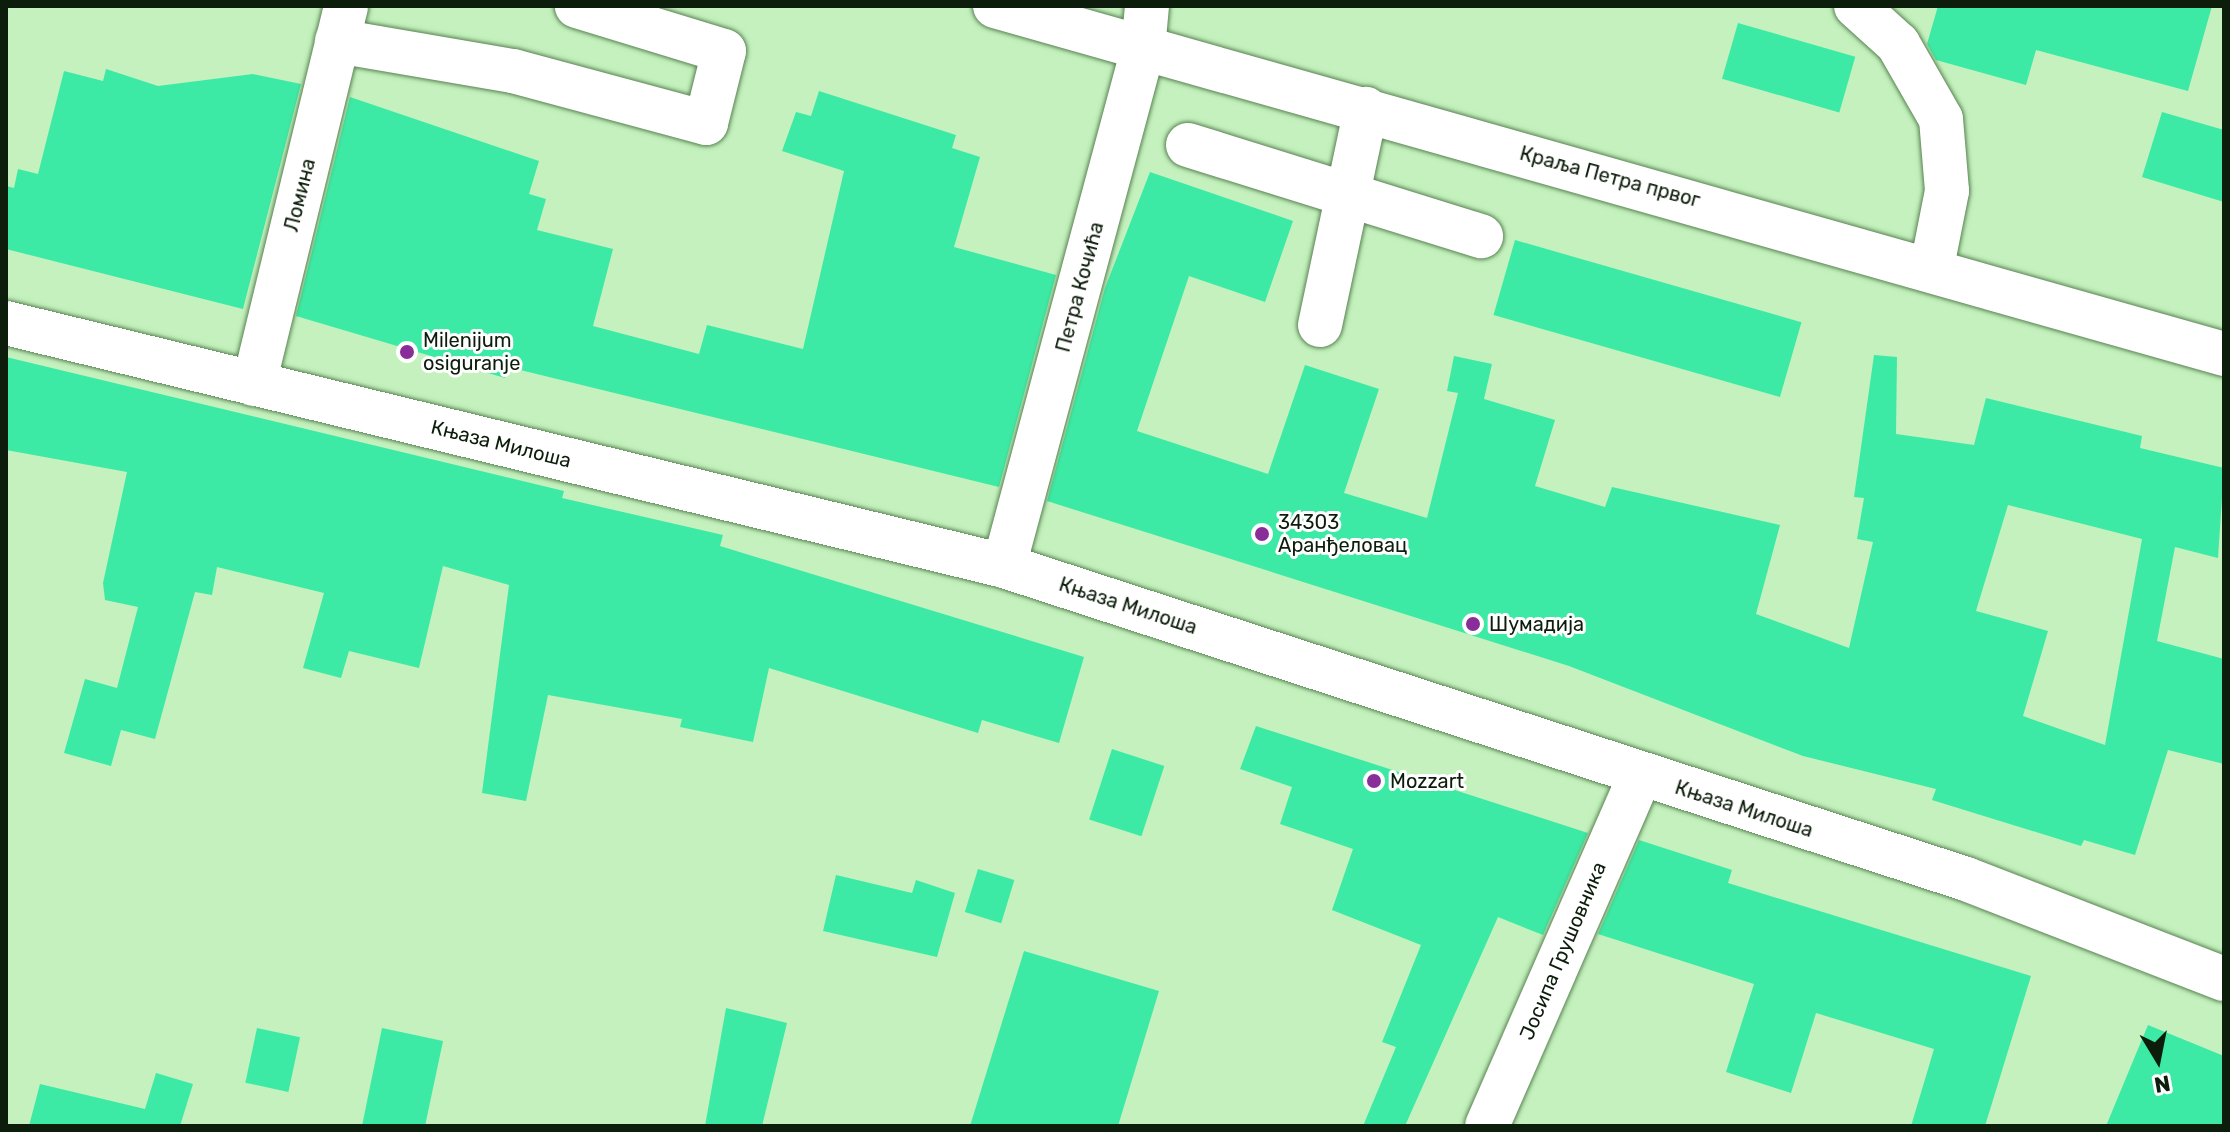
<!DOCTYPE html>
<html>
<head>
<meta charset="utf-8">
<style>
  body { margin:0 }
  #map { position:relative; width:2230px; height:1132px; overflow:hidden; background:#c4f1bd; font-family:Rubik,sans-serif }
  div>[style] { position:absolute }
  .building>* { inset:0; background:#3deaa5; transform-origin:0 0 }
  .roads { filter:drop-shadow(0 0 2px #598253) drop-shadow(0 0 2px #598253) }
  .minor>* { height:44px; margin:-22px; padding:0 22px; transform-origin:22px; border-radius:22px; background:#fff }
  .dots>* { width:22px; height:22px; translate:-50% -50%; box-sizing:border-box; border:4px solid #fff; border-radius:50% }
  span { translate:-50% -50%; white-space:nowrap; text-align:center; line-height:1.15; -webkit-text-stroke:6px #fff; paint-order:stroke }
  .street-label { font-size:20px; color:#0d1d0b }
  .poi-label { font-size:20px; color:#0d1d0b }
  .left { translate:0 -50%; text-align:left }
  .frame { position:absolute; inset:0; border:8px solid #0d1d0b; pointer-events:none }
  .north { position:absolute; left:2118px; top:1020px; width:80px; height:80px; -webkit-text-stroke:6px #fff; paint-order:stroke; rotate:170deg; font-size:22px; font-weight:700; line-height:32px; text-align:center; color:#0d1d0b }
  .north::after { content:''; display:block; margin:auto; width:28px; height:36px; background:#0d1d0b; clip-path:polygon(50% 0,100% 100%,50% 72%,0 100%) }
</style>
</head>
<body>
<div id="map">
  <div class="building">
    <i style="clip-path:polygon(1938px 6px,2212px 6px,2188px 91px,2036px 50px,2026px 85px,1936px 60px,1927px 44px)"></i>
    <i style="left:1738px;top:23px;width:122px;height:58px;rotate:16deg"></i>
    <i style="clip-path:polygon(106px 69px,158px 86px,253px 74px,301px 84px,243px 309px,6px 249px,6px 186px,14px 188px,18px 169px,38px 174px,64px 71px,103px 81px)"></i>
    <i style="clip-path:polygon(819px 91px,956px 135px,952px 148px,980px 157px,954px 247px,1056px 275px,999px 487px,508px 367px,505px 378px,296px 316px,350px 97px,539px 161px,529px 194px,546px 199px,537px 230px,613px 249px,593px 326px,699px 354px,707px 325px,803px 349px,844px 171px,782px 151px,796px 112px,811px 116px)"></i>
    <i style="clip-path:polygon(2162px 112px,2224px 130px,2224px 202px,2142px 177px)"></i>
    <i style="clip-path:polygon(evenodd,1150px 172px,1293px 221px,1265px 302px,1189px 276px,1137px 431px,1268px 474px,1305px 365px,1379px 389px,1344px 493px,1427px 518px,1458px 393px,1447px 391px,1454px 356px,1492px 364px,1484px 399px,1555px 420px,1535px 486px,1605px 507px,1612px 487px,1780px 525px,1756px 614px,1849px 648px,1873px 542px,1857px 539px,1864px 498px,1854px 497px,1874px 355px,1897px 357px,1896px 434px,1974px 445px,1986px 398px,2142px 436px,2140px 448px,2224px 468px,2218px 558px,2175px 547px,2157px 641px,2224px 659px,2224px 764px,2168px 750px,2135px 855px,2084px 840px,2081px 846px,1932px 800px,1936px 789px,1803px 756px,1569px 666px,1047px 501px,1105px 288px,1150px 172px,2008px 505px,2142px 539px,2105px 745px,2023px 716px,2048px 631px,1976px 611px,2008px 505px)"></i>
    <i style="left:1515px;top:240px;width:298px;height:78px;rotate:16deg"></i>
    <i style="clip-path:polygon(6px 357px,564px 491px,562px 498px,723px 535px,720px 546px,1084px 657px,1059px 743px,982px 720px,978px 733px,769px 668px,753px 742px,680px 727px,682px 719px,548px 695px,526px 801px,482px 793px,509px 585px,443px 566px,419px 668px,349px 651px,341px 678px,303px 668px,324px 593px,217px 567px,212px 595px,195px 592px,155px 739px,121px 730px,111px 766px,64px 753px,85px 679px,117px 688px,138px 607px,105px 600px,103px 583px,127px 472px,6px 450px)"></i>
    <i style="clip-path:polygon(1256px 726px,1588px 833px,1543px 935px,1498px 917px,1405px 1126px,1363px 1126px,1396px 1047px,1382px 1042px,1421px 945px,1332px 910px,1353px 849px,1280px 824px,1292px 787px,1240px 769px)"></i>
    <i style="left:1112px;top:749px;width:55px;height:74px;rotate:18deg"></i>
    <i style="clip-path:polygon(1639px 840px,1732px 870px,1728px 883px,2031px 976px,1985px 1126px,1911px 1126px,1934px 1049px,1816px 1013px,1791px 1093px,1726px 1072px,1754px 984px,1598px 934px)"></i>
    <i style="left:978px;top:869px;width:38px;height:45px;rotate:17deg"></i>
    <i style="clip-path:polygon(836px 875px,912px 893px,916px 880px,955px 893px,937px 957px,823px 931px)"></i>
    <i style="clip-path:polygon(1024px 951px,1159px 991px,1118px 1126px,970px 1126px)"></i>
    <i style="clip-path:polygon(726px 1008px,787px 1023px,762px 1126px,705px 1126px)"></i>
    <i style="clip-path:polygon(2148px 1025px,2224px 1056px,2224px 1126px,2106px 1126px)"></i>
    <i style="left:257px;top:1028px;width:44px;height:56px;rotate:12deg"></i>
    <i style="clip-path:polygon(382px 1028px,443px 1041px,425px 1126px,362px 1126px)"></i>
    <i style="clip-path:polygon(156px 1073px,193px 1084px,180px 1126px,29px 1126px,40px 1084px,145px 1109px)"></i>
  </div>
  <div class="roads">
    <div class="minor">
      <i style="left:995px;top:6px;width:1277px;rotate:15.81deg"></i>
      <i style="left:1856px;top:6px;width:57px;rotate:42.1deg"></i>
      <i style="left:1898px;top:44px;width:86px;rotate:60.2deg"></i>
      <i style="left:1941px;top:119px;width:72px;rotate:85.2deg"></i>
      <i style="left:1947px;top:191px;width:77px;rotate:101.2deg"></i>
      <i style="left:337px;top:41px;width:179px;rotate:9.7deg"></i>
      <i style="left:513px;top:71px;width:200px;rotate:15.1deg"></i>
      <i style="left:706px;top:123px;width:74px;rotate:-76deg"></i>
      <i style="left:724px;top:51px;width:154px;rotate:-163deg"></i>
      <i style="left:1188px;top:145px;width:307px;rotate:17.3deg"></i>
      <i style="left:6px;top:323px;width:1027px;rotate:13.68deg"></i>
      <i style="left:1004px;top:566px;width:1012px;rotate:18.02deg"></i>
      <i style="left:1966px;top:879px;width:277px;rotate:21.2deg"></i>
      <i style="left:1320px;top:325px;width:221px;rotate:-78deg"></i>
      <i style="left:254px;top:384px;width:389px;rotate:-76.3deg"></i>
      <i style="left:1004px;top:566px;width:535px;rotate:-74.95deg"></i>
      <i style="left:1143px;top:49px;width:43px;rotate:-84.7deg"></i>
      <i style="left:1487px;top:1126px;width:382px;rotate:-66.4deg"></i>
    </div>
  </div>
  <div class="dots">
    <i style="left:407px;top:352px;background:#892e99"></i>
    <i style="left:1262px;top:534px;background:#892e99"></i>
    <i style="left:1473px;top:624px;background:#892e99"></i>
    <i style="left:1374px;top:781px;background:#892e99"></i>
  </div>
  <div class="street-label">
    <span style="left:1610px;top:177px;rotate:15deg">Краља Петра првог</span>
    <span style="left:300px;top:195px;rotate:-76deg">Ломина</span>
    <span style="left:1080px;top:287px;rotate:-75deg">Петра Кочића</span>
    <span style="left:501px;top:444px;rotate:14deg">Књаза Милоша</span>
    <span style="left:1128px;top:606px;rotate:18deg">Књаза Милоша</span>
    <span style="left:1744px;top:809px;rotate:18deg">Књаза Милоша</span>
    <span style="left:1563px;top:951px;rotate:-67deg">Јосипа Грушовника</span>
  </div>
  <div class="poi-label">
    <span class="left" style="left:423px;top:352px">Milenijum<br>osiguranje</span>
    <span class="left" style="left:1278px;top:534px">34303<br>Аранђеловац</span>
    <span class="left" style="left:1489px;top:624px">Шумадија</span>
    <span class="left" style="left:1390px;top:781px">Mozzart</span>
  </div>
  <div class="frame"></div>
  <div class="north">N</div>
</div>
</body>
</html>
